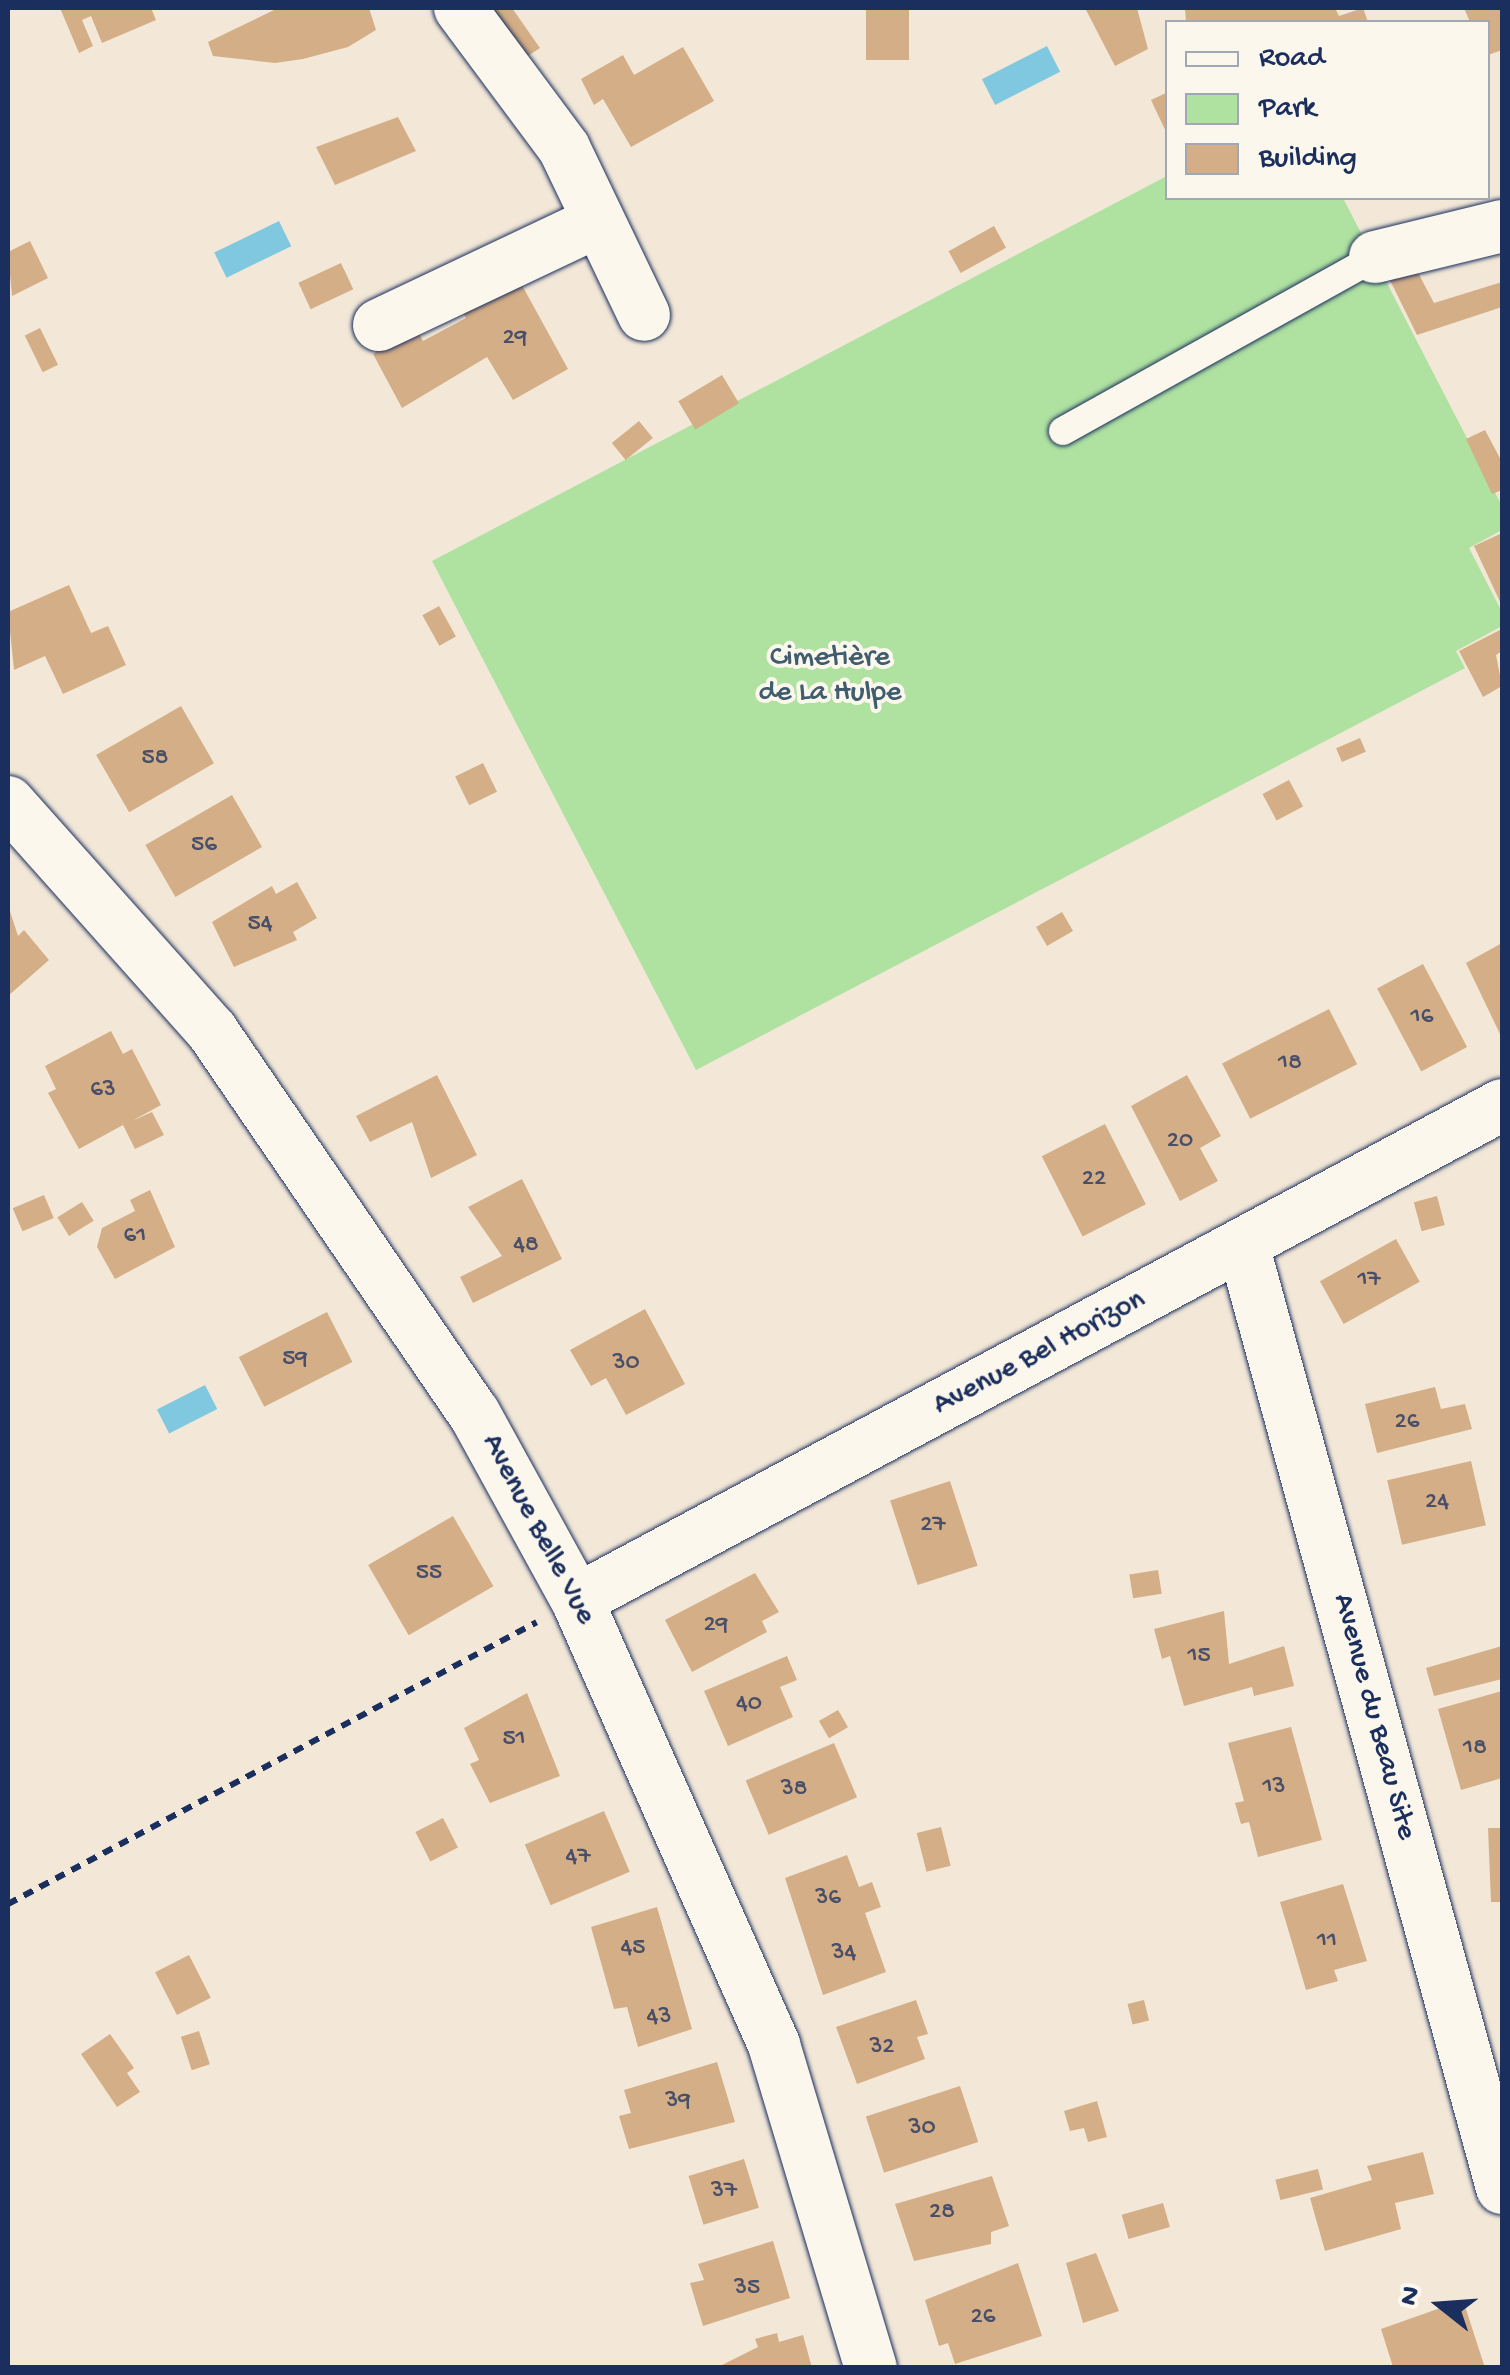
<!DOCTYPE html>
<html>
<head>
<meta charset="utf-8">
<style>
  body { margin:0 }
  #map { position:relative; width:1510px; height:2375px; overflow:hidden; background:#f3e8d8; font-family:"Gochi Hand",sans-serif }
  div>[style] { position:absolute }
  .green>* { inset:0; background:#afe1a1 }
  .water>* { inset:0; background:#7fc8e0; transform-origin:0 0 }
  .building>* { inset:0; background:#d4ae86; transform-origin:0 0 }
  .path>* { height:6px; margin-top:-3px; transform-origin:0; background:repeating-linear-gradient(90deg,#1b2f5e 0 10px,transparent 0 18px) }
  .roads { filter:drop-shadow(0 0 2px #1b2f5e) drop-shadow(0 0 2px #1b2f5e) }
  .service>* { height:28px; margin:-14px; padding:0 14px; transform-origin:14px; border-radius:14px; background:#fbf7ec }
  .minor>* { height:52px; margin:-26px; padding:0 26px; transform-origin:26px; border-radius:26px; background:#fbf7ec }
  span { translate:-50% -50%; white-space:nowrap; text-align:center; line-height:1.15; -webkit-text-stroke:8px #fbf7ec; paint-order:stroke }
  .number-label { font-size:25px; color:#494f68 }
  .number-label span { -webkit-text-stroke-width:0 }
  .park-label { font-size:30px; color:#405c6f }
  .street-label { font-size:30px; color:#1b2f5e }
  .frame { position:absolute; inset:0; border:10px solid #1b2f5e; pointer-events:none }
  .legend { position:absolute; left:1165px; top:20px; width:325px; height:180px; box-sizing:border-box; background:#fbf7ec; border:2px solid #a1a7b3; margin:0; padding:12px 18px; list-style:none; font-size:30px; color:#1b2f5e }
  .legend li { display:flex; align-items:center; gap:20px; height:50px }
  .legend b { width:50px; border:2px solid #a1a7b3 }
  .north { position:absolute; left:1390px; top:2255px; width:100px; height:100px; -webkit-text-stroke:8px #fbf7ec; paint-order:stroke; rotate:287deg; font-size:28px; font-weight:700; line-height:40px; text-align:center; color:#1b2f5e }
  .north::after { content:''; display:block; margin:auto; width:35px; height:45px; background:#1b2f5e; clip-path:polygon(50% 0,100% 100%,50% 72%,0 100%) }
</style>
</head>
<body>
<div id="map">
  <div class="green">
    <i style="clip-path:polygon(1167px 176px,1168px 198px,1343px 198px,1502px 506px,1502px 530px,1469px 548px,1502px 612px,1502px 626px,1456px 651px,1465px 668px,696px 1070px,432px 561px)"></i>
  </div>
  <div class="water">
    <i style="left:1047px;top:46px;width:29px;height:73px;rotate:63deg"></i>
    <i style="left:279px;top:221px;width:28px;height:72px;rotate:64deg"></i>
    <i style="left:205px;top:1385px;width:27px;height:54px;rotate:63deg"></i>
  </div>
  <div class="building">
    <i style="clip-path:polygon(60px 8px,151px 8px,156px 20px,102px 43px,91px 16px,82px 20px,93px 46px,79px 53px)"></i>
    <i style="clip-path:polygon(278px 8px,369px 8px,376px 30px,348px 47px,303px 59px,275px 63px,213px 56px,208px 42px)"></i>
    <i style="clip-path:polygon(485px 8px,512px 8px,540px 48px,520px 61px)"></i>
    <i style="left:866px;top:8px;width:43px;height:52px"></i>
    <i style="clip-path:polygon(1085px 8px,1137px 8px,1148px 49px,1115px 66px)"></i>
    <i style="clip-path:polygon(1185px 8px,1335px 8px,1339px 16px,1363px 8px,1368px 22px,1186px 22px)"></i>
    <i style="clip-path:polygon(1464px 8px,1502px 8px,1502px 50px,1488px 55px,1488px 22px,1470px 22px)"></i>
    <i style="clip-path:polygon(683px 47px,714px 101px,631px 147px,603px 99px,594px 105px,581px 79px,623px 55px,634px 75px)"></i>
    <i style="clip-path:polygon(1168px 92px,1168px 136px,1151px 100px)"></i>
    <i style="clip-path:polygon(398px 117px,416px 151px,335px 185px,316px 147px)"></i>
    <i style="left:994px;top:226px;width:25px;height:52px;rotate:61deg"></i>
    <i style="clip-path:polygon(30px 241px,48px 278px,12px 296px,8px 252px)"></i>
    <i style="left:341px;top:263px;width:29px;height:47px;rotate:65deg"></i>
    <i style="clip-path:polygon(1414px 265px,1434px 303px,1502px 282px,1502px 307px,1417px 335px,1386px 272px)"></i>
    <i style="clip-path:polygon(512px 267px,568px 369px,513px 400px,487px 357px,402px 408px,373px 354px,414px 325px,423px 341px,466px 318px,455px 299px)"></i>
    <i style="left:40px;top:328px;width:41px;height:17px;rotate:64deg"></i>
    <i style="left:722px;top:375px;width:33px;height:51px;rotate:59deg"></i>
    <i style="left:639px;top:421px;width:22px;height:35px;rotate:51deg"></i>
    <i style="clip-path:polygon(1485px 430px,1502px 462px,1502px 490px,1492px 494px,1466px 439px)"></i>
    <i style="clip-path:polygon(1502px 533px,1502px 606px,1474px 546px)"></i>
    <i style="clip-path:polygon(69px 585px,91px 633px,108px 626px,126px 665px,63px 694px,45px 656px,14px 670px,8px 612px)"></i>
    <i style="left:439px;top:606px;width:35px;height:19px;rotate:61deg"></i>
    <i style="clip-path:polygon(1502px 629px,1502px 651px,1496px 655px,1502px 686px,1483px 697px,1459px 651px)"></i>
    <i style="left:181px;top:706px;width:66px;height:98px;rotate:60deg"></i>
    <i style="left:1360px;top:738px;width:15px;height:26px;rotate:67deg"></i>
    <i style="left:483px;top:763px;width:32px;height:31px;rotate:64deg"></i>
    <i style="left:1289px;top:780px;width:30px;height:30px;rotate:62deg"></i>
    <i style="left:232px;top:795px;width:60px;height:100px;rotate:60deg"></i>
    <i style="clip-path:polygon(297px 882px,317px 918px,293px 932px,297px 940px,234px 967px,212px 922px,272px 886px,276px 894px)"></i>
    <i style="clip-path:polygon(8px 905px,18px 936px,24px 930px,49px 960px,8px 996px)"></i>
    <i style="left:1062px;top:912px;width:22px;height:30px;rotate:60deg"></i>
    <i style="clip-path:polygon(1502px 943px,1502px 1032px,1500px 1034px,1466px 963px)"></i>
    <i style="left:1423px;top:964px;width:94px;height:52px;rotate:62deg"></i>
    <i style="left:1329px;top:1009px;width:62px;height:120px;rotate:63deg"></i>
    <i style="clip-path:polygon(111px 1031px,123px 1054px,132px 1049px,161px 1105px,132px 1121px,152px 1112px,164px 1135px,135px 1149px,123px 1125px,79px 1149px,48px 1093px,56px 1089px,45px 1066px)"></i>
    <i style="clip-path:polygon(437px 1075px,477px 1155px,431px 1178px,412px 1122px,370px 1142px,356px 1116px)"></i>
    <i style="clip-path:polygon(1187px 1075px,1221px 1136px,1200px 1148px,1218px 1181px,1180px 1201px,1131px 1106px)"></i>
    <i style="left:1105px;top:1124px;width:90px;height:71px;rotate:63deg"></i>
    <i style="clip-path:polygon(522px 1179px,562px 1259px,473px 1303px,460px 1277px,502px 1256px,468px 1207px)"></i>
    <i style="clip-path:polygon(150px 1190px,175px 1247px,115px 1279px,97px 1247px,102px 1228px,135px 1211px,130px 1200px)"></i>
    <i style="left:44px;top:1195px;width:25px;height:34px;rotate:67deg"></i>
    <i style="left:1437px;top:1196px;width:30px;height:24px;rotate:75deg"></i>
    <i style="left:82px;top:1202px;width:22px;height:29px;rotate:58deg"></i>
    <i style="left:1396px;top:1239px;width:49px;height:87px;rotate:61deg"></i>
    <i style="clip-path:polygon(645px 1309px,685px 1384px,626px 1415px,606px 1378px,591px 1386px,570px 1350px)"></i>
    <i style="left:327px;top:1312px;width:56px;height:99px;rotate:63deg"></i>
    <i style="clip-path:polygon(1435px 1387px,1441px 1409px,1465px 1404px,1472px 1429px,1377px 1453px,1365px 1404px)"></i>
    <i style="left:1471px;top:1461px;width:66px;height:86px;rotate:77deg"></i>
    <i style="left:950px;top:1481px;width:89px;height:63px;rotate:72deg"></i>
    <i style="left:453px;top:1516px;width:81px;height:98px;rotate:60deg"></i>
    <i style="left:1158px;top:1570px;width:24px;height:29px;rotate:81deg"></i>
    <i style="clip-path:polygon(755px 1573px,779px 1612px,762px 1621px,767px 1632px,692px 1672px,665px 1620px)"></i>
    <i style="clip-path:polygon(1224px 1611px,1229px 1664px,1284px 1646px,1294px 1686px,1254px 1696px,1252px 1687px,1184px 1706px,1170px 1656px,1162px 1659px,1154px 1629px)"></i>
    <i style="clip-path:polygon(1502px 1646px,1502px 1679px,1434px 1696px,1426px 1668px)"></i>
    <i style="clip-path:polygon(787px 1656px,797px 1680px,780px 1687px,793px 1717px,728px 1746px,704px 1691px)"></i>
    <i style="clip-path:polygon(1502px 1691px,1502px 1778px,1461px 1790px,1438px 1709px)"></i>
    <i style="clip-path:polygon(527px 1693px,560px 1776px,490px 1803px,470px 1764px,479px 1760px,464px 1728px)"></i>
    <i style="left:838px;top:1710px;width:20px;height:22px;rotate:60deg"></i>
    <i style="clip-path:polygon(1291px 1727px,1322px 1840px,1258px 1857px,1249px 1822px,1241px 1824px,1235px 1803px,1244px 1801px,1228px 1743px)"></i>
    <i style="left:834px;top:1743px;width:59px;height:96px;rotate:67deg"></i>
    <i style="left:604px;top:1811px;width:66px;height:86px;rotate:67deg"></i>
    <i style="left:443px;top:1818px;width:33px;height:31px;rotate:63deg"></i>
    <i style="left:941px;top:1827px;width:40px;height:25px;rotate:76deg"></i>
    <i style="clip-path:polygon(1488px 1828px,1502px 1828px,1502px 1902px,1491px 1902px)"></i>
    <i style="clip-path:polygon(847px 1855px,859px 1887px,872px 1882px,881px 1907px,865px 1913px,886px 1972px,823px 1995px,785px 1878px)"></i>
    <i style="clip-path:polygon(1343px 1884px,1367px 1961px,1334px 1970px,1338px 1981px,1306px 1990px,1280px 1902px)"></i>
    <i style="clip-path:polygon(657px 1907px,692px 2029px,638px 2047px,627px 2007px,614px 2009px,591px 1927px)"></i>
    <i style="left:189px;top:1955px;width:48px;height:38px;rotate:63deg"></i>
    <i style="clip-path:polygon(916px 2000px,928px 2034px,917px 2037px,925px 2059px,857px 2084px,836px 2027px)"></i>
    <i style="left:1144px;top:2000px;width:21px;height:17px;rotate:76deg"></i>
    <i style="left:199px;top:2031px;width:35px;height:19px;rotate:72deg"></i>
    <i style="clip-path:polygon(110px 2034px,134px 2068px,127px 2073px,140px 2092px,117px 2107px,81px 2054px)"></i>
    <i style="clip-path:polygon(717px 2062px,735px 2122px,629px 2149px,619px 2116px,631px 2113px,624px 2090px)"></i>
    <i style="left:960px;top:2086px;width:59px;height:99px;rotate:72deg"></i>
    <i style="clip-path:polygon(1097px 2101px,1107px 2137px,1088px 2142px,1084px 2128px,1070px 2131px,1064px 2111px)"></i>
    <i style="clip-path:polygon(1423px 2152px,1434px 2194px,1395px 2203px,1401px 2229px,1325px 2251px,1310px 2198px,1372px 2180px,1367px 2166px)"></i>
    <i style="left:744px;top:2159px;width:51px;height:58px;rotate:73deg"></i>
    <i style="left:1318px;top:2169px;width:21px;height:44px;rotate:76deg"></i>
    <i style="clip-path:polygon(992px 2176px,1009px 2226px,991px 2232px,991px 2244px,914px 2261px,895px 2204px)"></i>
    <i style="left:1163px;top:2203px;width:25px;height:43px;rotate:74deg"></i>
    <i style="clip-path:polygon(773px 2241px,790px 2298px,703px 2326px,690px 2283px,704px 2280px,698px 2264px)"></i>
    <i style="clip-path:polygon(1096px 2253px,1119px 2311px,1083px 2323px,1066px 2263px)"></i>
    <i style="clip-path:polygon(1018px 2263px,1042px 2336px,955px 2364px,948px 2343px,939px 2346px,925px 2300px)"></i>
    <i style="clip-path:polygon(1463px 2300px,1485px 2368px,1393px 2367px,1381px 2329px)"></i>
    <i style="clip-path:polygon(777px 2333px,779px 2342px,803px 2335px,812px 2368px,716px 2368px,758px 2347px,755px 2339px)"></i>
  </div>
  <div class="path">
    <i style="left:8px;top:1904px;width:599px;rotate:-28.06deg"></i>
  </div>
  <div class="roads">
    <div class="service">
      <i style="left:1063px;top:431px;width:357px;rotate:-29.1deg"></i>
    </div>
    <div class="minor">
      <i style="left:460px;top:8px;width:174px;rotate:53.4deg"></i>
      <i style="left:564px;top:148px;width:185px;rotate:64.4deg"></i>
      <i style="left:1375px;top:257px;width:131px;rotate:-13.7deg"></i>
      <i style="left:379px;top:325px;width:239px;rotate:-25.3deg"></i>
      <i style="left:8px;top:802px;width:307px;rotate:48.3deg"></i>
      <i style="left:212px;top:1031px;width:463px;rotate:55.6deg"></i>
      <i style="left:474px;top:1413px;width:213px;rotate:61.2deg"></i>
      <i style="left:577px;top:1600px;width:487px;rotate:66.1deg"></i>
      <i style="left:774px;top:2045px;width:337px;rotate:73.3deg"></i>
      <i style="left:1243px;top:1245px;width:978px;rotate:74.64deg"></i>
      <i style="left:577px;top:1600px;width:1049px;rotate:-28.15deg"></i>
    </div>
  </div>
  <div class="number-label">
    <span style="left:515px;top:339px">29</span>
    <span style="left:155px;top:759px">58</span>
    <span style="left:204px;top:846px">56</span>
    <span style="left:260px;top:925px">54</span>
    <span style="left:1422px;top:1018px">16</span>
    <span style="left:1290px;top:1064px">18</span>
    <span style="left:103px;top:1091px">63</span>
    <span style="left:1180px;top:1142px">20</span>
    <span style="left:1094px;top:1180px">22</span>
    <span style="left:135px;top:1237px">61</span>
    <span style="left:526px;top:1246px">48</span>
    <span style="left:1369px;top:1281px">17</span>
    <span style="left:295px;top:1360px">59</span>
    <span style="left:626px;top:1364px">30</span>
    <span style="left:1407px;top:1423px">26</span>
    <span style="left:1437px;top:1503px">24</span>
    <span style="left:933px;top:1526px">27</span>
    <span style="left:429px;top:1574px">55</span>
    <span style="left:716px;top:1626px">29</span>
    <span style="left:1199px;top:1657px">15</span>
    <span style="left:749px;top:1705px">40</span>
    <span style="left:514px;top:1740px">51</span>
    <span style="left:1475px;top:1749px">18</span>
    <span style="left:1274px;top:1788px">13</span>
    <span style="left:794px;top:1790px">38</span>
    <span style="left:578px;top:1858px">47</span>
    <span style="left:828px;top:1899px">36</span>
    <span style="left:1327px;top:1942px">11</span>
    <span style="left:633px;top:1949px">45</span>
    <span style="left:844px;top:1954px">34</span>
    <span style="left:659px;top:2018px">43</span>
    <span style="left:882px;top:2048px">32</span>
    <span style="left:678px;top:2102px">39</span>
    <span style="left:922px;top:2129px">30</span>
    <span style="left:724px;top:2192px">37</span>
    <span style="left:942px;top:2213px">28</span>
    <span style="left:747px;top:2289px">35</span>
    <span style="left:983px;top:2318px">26</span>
  </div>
  <div class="park-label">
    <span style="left:830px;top:676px">Cimetière<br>de La Hulpe</span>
  </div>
  <div class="street-label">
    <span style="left:1040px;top:1354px;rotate:-28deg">Avenue Bel Horizon</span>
    <span style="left:537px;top:1530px;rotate:62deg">Avenue Belle Vue</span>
    <span style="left:1373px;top:1717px;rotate:75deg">Avenue du Beau Site</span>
  </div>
  <div class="frame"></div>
  <ul class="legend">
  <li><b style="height:12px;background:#fbf7ec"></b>Road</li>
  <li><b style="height:28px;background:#afe1a1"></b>Park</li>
  <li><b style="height:28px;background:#d4ae86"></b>Building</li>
  </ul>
  <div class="north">N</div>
</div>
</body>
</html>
